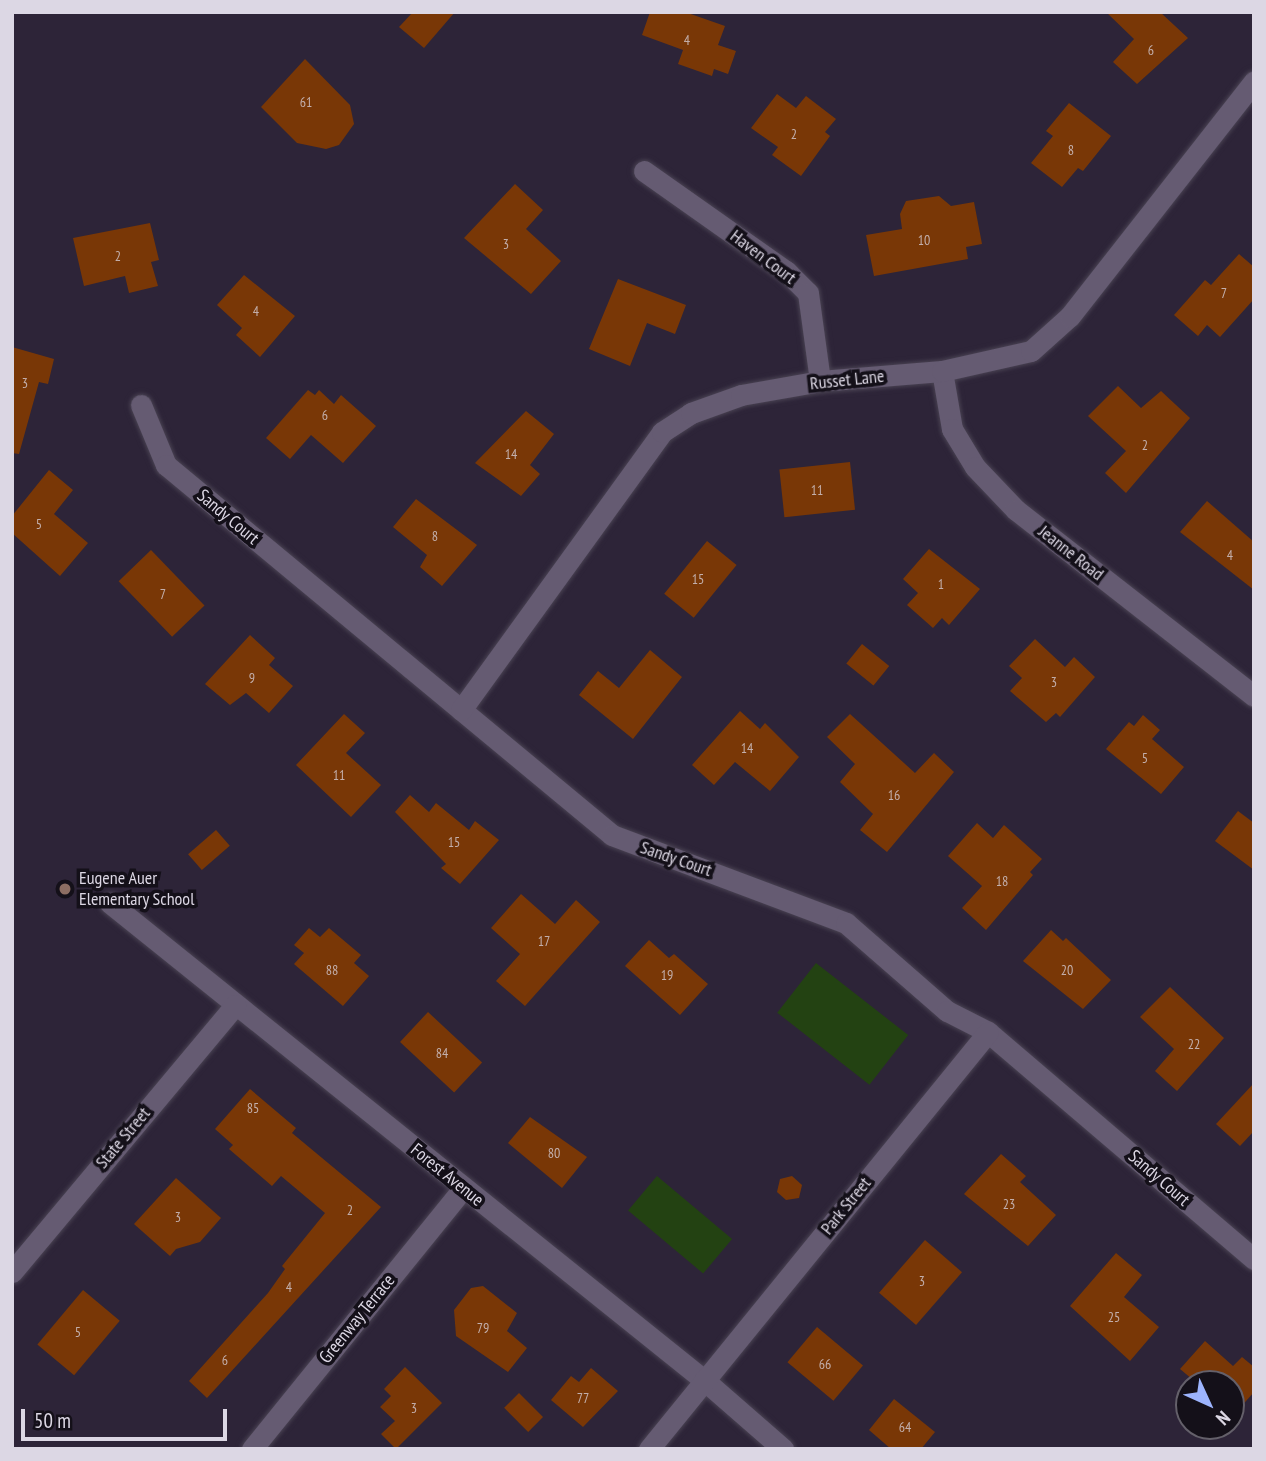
<!DOCTYPE html>
<html>
<head>
<meta charset="utf-8">
<style>
  body { margin:0 }
  #map { position:relative; width:1266px; height:1461px; overflow:hidden; background:#2d2438; font-family:"PT Sans Narrow",sans-serif }
  div>[style] { position:absolute }
  .green>* { inset:0; background:#234212; transform-origin:0 0 }
  .building>* { inset:0; background:#793706; transform-origin:0 0 }
  .roads { filter:drop-shadow(0 0 2px #494252) drop-shadow(0 0 2px #494252) }
  .minor>* { height:21px; margin:-10.5px; padding:0 10.5px; transform-origin:10.5px; border-radius:10.5px; background:#655b72 }
  .dots>* { width:19px; height:19px; translate:-50% -50%; box-sizing:border-box; border:4px solid #141019; border-radius:50% }
  span { translate:-50% -50%; white-space:nowrap; text-align:center; line-height:1.15; -webkit-text-stroke:7px #141019; paint-order:stroke }
  .number-label { font-size:14px; color:#c3afac }
  .number-label span { -webkit-text-stroke-width:0 }
  .street-label { font-size:18px; color:#dcd7e4 }
  .poi-label { font-size:18px; color:#dcd7e4 }
  .left { translate:0 -50%; text-align:left }
  .frame { position:absolute; inset:0; border:14px solid #dcd7e4; pointer-events:none }
  .north { position:absolute; left:1175px; top:1370px; width:70px; height:70px; box-sizing:border-box; background:#141019; border:2px solid #64606a; border-radius:50%; rotate:135deg; font-size:19px; font-weight:700; line-height:28px; text-align:center; color:#dcd7e4 }
  .north::after { content:''; display:block; margin:auto; width:24px; height:32px; background:#9db4fd; clip-path:polygon(50% 0,100% 100%,50% 72%,0 100%) }
  .scale { position:absolute; left:21px; top:1409px; width:206px; height:32px; box-sizing:border-box; border:4px solid #dcd7e4; border-top:0; padding-left:9px; font-size:21px; line-height:24px; white-space:nowrap; color:#dcd7e4; -webkit-text-stroke:5px #141019; paint-order:stroke }
</style>
</head>
<body>
<div id="map">
  <div class="green">
    <i style="left:816px;top:963px;width:117px;height:63px;rotate:38deg"></i>
    <i style="left:657px;top:1176px;width:98px;height:45px;rotate:40deg"></i>
  </div>
  <div class="building">
    <i style="clip-path:polygon(413px 12px,455px 12px,424px 48px,399px 27px)"></i>
    <i style="clip-path:polygon(650px 12px,685px 12px,725px 26px,718px 45px,736px 51px,728px 74px,714px 69px,712px 76px,678px 64px,683px 50px,642px 35px)"></i>
    <i style="clip-path:polygon(1106px 12px,1160px 12px,1188px 38px,1137px 84px,1113px 62px,1134px 39px)"></i>
    <i style="clip-path:polygon(305px 59px,350px 105px,354px 124px,339px 145px,326px 149px,297px 143px,261px 107px)"></i>
    <i style="clip-path:polygon(777px 94px,796px 108px,806px 96px,836px 119px,825px 132px,830px 136px,801px 176px,772px 155px,778px 147px,751px 128px)"></i>
    <i style="clip-path:polygon(1069px 103px,1111px 136px,1083px 171px,1078px 168px,1062px 187px,1031px 163px,1053px 136px,1046px 131px)"></i>
    <i style="clip-path:polygon(515px 184px,543px 210px,526px 229px,561px 261px,531px 294px,464px 238px)"></i>
    <i style="clip-path:polygon(939px 196px,951px 206px,974px 202px,982px 244px,966px 247px,968px 259px,874px 276px,866px 235px,902px 229px,900px 214px,906px 201px)"></i>
    <i style="clip-path:polygon(150px 223px,159px 260px,151px 262px,158px 286px,129px 293px,125px 276px,84px 286px,73px 238px)"></i>
    <i style="clip-path:polygon(1239px 254px,1254px 267px,1254px 299px,1220px 337px,1207px 325px,1198px 336px,1174px 315px,1205px 280px,1211px 285px)"></i>
    <i style="clip-path:polygon(244px 275px,295px 316px,260px 357px,236px 335px,242px 328px,217px 305px)"></i>
    <i style="clip-path:polygon(618px 279px,686px 305px,675px 334px,647px 323px,630px 366px,589px 349px)"></i>
    <i style="clip-path:polygon(12px 347px,54px 359px,48px 384px,39px 382px,19px 454px,12px 453px)"></i>
    <i style="clip-path:polygon(1118px 386px,1141px 408px,1161px 391px,1190px 418px,1126px 493px,1105px 473px,1126px 451px,1088px 416px)"></i>
    <i style="clip-path:polygon(308px 390px,315px 395px,319px 390px,334px 404px,341px 395px,376px 426px,343px 463px,311px 435px,290px 459px,266px 438px)"></i>
    <i style="clip-path:polygon(526px 411px,554px 434px,530px 465px,540px 474px,521px 496px,475px 463px)"></i>
    <i style="left:850px;top:462px;width:48px;height:71px;rotate:84deg"></i>
    <i style="clip-path:polygon(49px 470px,73px 490px,54px 514px,88px 543px,60px 576px,12px 533px,12px 516px)"></i>
    <i style="clip-path:polygon(416px 499px,477px 545px,442px 586px,420px 567px,427px 555px,393px 527px)"></i>
    <i style="clip-path:polygon(1207px 501px,1254px 542px,1254px 590px,1180px 532px)"></i>
    <i style="left:707px;top:541px;width:38px;height:68px;rotate:39deg"></i>
    <i style="clip-path:polygon(929px 549px,980px 589px,949px 625px,942px 618px,933px 628px,907px 605px,918px 593px,903px 579px)"></i>
    <i style="left:151px;top:550px;width:77px;height:45px;rotate:46deg"></i>
    <i style="clip-path:polygon(250px 635px,275px 658px,269px 665px,293px 686px,269px 713px,246px 693px,230px 705px,205px 684px)"></i>
    <i style="clip-path:polygon(1035px 639px,1065px 667px,1074px 657px,1095px 677px,1060px 717px,1056px 713px,1046px 722px,1010px 691px,1022px 678px,1009px 666px)"></i>
    <i style="left:862px;top:644px;width:35px;height:25px;rotate:39deg"></i>
    <i style="clip-path:polygon(650px 650px,682px 677px,633px 739px,579px 695px,598px 671px,619px 688px)"></i>
    <i style="clip-path:polygon(740px 711px,760px 729px,765px 723px,799px 757px,770px 791px,735px 762px,714px 785px,692px 765px)"></i>
    <i style="clip-path:polygon(344px 714px,365px 733px,346px 753px,381px 785px,351px 817px,296px 765px)"></i>
    <i style="clip-path:polygon(850px 714px,915px 773px,934px 753px,954px 772px,887px 852px,860px 830px,873px 814px,840px 782px,855px 764px,827px 737px)"></i>
    <i style="clip-path:polygon(1143px 715px,1160px 730px,1152px 739px,1184px 767px,1161px 794px,1106px 749px,1129px 722px,1134px 726px)"></i>
    <i style="clip-path:polygon(410px 795px,429px 812px,436px 803px,469px 830px,475px 821px,499px 840px,460px 884px,441px 868px,446px 864px,395px 812px)"></i>
    <i style="clip-path:polygon(1238px 811px,1254px 823px,1254px 870px,1215px 841px)"></i>
    <i style="clip-path:polygon(977px 823px,993px 838px,1004px 825px,1042px 859px,1030px 872px,1033px 875px,986px 930px,962px 908px,982px 886px,948px 856px)"></i>
    <i style="left:216px;top:830px;width:21px;height:37px;rotate:49deg"></i>
    <i style="clip-path:polygon(521px 894px,555px 924px,576px 900px,600px 922px,525px 1006px,496px 981px,520px 954px,491px 928px)"></i>
    <i style="clip-path:polygon(309px 928px,320px 937px,329px 928px,361px 955px,354px 963px,369px 976px,343px 1006px,294px 964px,304px 953px,294px 945px)"></i>
    <i style="clip-path:polygon(1051px 930px,1063px 941px,1066px 938px,1111px 980px,1083px 1009px,1023px 961px)"></i>
    <i style="clip-path:polygon(649px 940px,669px 958px,674px 954px,708px 984px,680px 1015px,625px 966px)"></i>
    <i style="clip-path:polygon(1170px 987px,1224px 1038px,1177px 1091px,1155px 1071px,1174px 1049px,1140px 1017px)"></i>
    <i style="left:428px;top:1012px;width:74px;height:41px;rotate:43deg"></i>
    <i style="clip-path:polygon(1254px 1083px,1254px 1131px,1240px 1146px,1216px 1124px)"></i>
    <i style="clip-path:polygon(250px 1089px,296px 1128px,292px 1133px,381px 1207px,207px 1398px,189px 1381px,268px 1293px,285px 1269px,282px 1266px,325px 1213px,281px 1176px,272px 1186px,229px 1149px,233px 1145px,215px 1129px)"></i>
    <i style="clip-path:polygon(530px 1117px,587px 1157px,562px 1188px,508px 1143px)"></i>
    <i style="clip-path:polygon(1001px 1154px,1026px 1176px,1020px 1182px,1056px 1215px,1028px 1246px,964px 1194px)"></i>
    <i style="clip-path:polygon(792px 1176px,802px 1185px,799px 1198px,786px 1200px,777px 1192px,780px 1179px)"></i>
    <i style="clip-path:polygon(176px 1178px,221px 1218px,200px 1242px,176px 1249px,170px 1256px,134px 1224px)"></i>
    <i style="left:925px;top:1240px;width:49px;height:70px;rotate:41deg"></i>
    <i style="clip-path:polygon(1116px 1253px,1142px 1275px,1124px 1297px,1159px 1327px,1130px 1361px,1070px 1306px)"></i>
    <i style="clip-path:polygon(483px 1286px,517px 1313px,507px 1331px,527px 1348px,508px 1372px,456px 1336px,454px 1310px,471px 1288px)"></i>
    <i style="left:83px;top:1290px;width:48px;height:71px;rotate:40deg"></i>
    <i style="left:817px;top:1327px;width:60px;height:46px;rotate:40deg"></i>
    <i style="clip-path:polygon(1205px 1341px,1233px 1366px,1242px 1357px,1254px 1367px,1254px 1392px,1231px 1418px,1231px 1384px,1198px 1384px,1180px 1369px)"></i>
    <i style="clip-path:polygon(405px 1367px,442px 1403px,396px 1449px,381px 1434px,395px 1421px,380px 1407px,391px 1396px,384px 1389px)"></i>
    <i style="clip-path:polygon(591px 1368px,618px 1391px,583px 1427px,551px 1400px,571px 1376px,579px 1382px)"></i>
    <i style="left:519px;top:1393px;width:34px;height:21px;rotate:45deg"></i>
    <i style="clip-path:polygon(894px 1399px,935px 1432px,921px 1449px,891px 1449px,869px 1430px)"></i>
  </div>
  <div class="roads">
    <div class="minor">
      <i style="left:644px;top:171px;width:174px;rotate:35.2deg"></i>
      <i style="left:786px;top:271px;width:31px;rotate:45deg"></i>
      <i style="left:808px;top:293px;width:89px;rotate:82.2deg"></i>
      <i style="left:942px;top:371px;width:59px;rotate:80.2deg"></i>
      <i style="left:952px;top:429px;width:44px;rotate:58.8deg"></i>
      <i style="left:975px;top:467px;width:59px;rotate:46.4deg"></i>
      <i style="left:1016px;top:510px;width:302px;rotate:38deg"></i>
      <i style="left:141px;top:405px;width:65px;rotate:67.4deg"></i>
      <i style="left:166px;top:465px;width:579px;rotate:39.68deg"></i>
      <i style="left:612px;top:835px;width:250px;rotate:20.6deg"></i>
      <i style="left:846px;top:923px;width:134px;rotate:41.1deg"></i>
      <i style="left:947px;top:1011px;width:46px;rotate:27.1deg"></i>
      <i style="left:988px;top:1032px;width:350px;rotate:40.5deg"></i>
      <i style="left:461px;top:710px;width:343px;rotate:-54.1deg"></i>
      <i style="left:662px;top:432px;width:35px;rotate:-33deg"></i>
      <i style="left:691px;top:413px;width:53px;rotate:-19.8deg"></i>
      <i style="left:741px;top:395px;width:80px;rotate:-10deg"></i>
      <i style="left:820px;top:381px;width:122px;rotate:-4.7deg"></i>
      <i style="left:942px;top:371px;width:91px;rotate:-12.7deg"></i>
      <i style="left:1031px;top:351px;width:52px;rotate:-41.9deg"></i>
      <i style="left:1070px;top:316px;width:298px;rotate:-51.9deg"></i>
      <i style="left:110px;top:903px;width:762px;rotate:38.77deg"></i>
      <i style="left:704px;top:1380px;width:105px;rotate:41.1deg"></i>
      <i style="left:12px;top:1272px;width:348px;rotate:-50.1deg"></i>
      <i style="left:252px;top:1449px;width:336px;rotate:-51deg"></i>
      <i style="left:649px;top:1449px;width:537px;rotate:-50.89deg"></i>
    </div>
  </div>
  <div class="dots">
    <i style="left:65px;top:889px;background:#8d6e63"></i>
  </div>
  <div class="number-label">
    <span style="left:687px;top:40px">4</span>
    <span style="left:1151px;top:50px">6</span>
    <span style="left:306px;top:102px">61</span>
    <span style="left:794px;top:134px">2</span>
    <span style="left:1071px;top:150px">8</span>
    <span style="left:924px;top:240px">10</span>
    <span style="left:506px;top:244px">3</span>
    <span style="left:118px;top:256px">2</span>
    <span style="left:1224px;top:293px">7</span>
    <span style="left:256px;top:311px">4</span>
    <span style="left:25px;top:383px">3</span>
    <span style="left:325px;top:415px">6</span>
    <span style="left:1145px;top:445px">2</span>
    <span style="left:511px;top:454px">14</span>
    <span style="left:817px;top:490px">11</span>
    <span style="left:39px;top:524px">5</span>
    <span style="left:435px;top:536px">8</span>
    <span style="left:1230px;top:555px">4</span>
    <span style="left:698px;top:579px">15</span>
    <span style="left:941px;top:584px">1</span>
    <span style="left:163px;top:594px">7</span>
    <span style="left:252px;top:678px">9</span>
    <span style="left:1054px;top:682px">3</span>
    <span style="left:747px;top:748px">14</span>
    <span style="left:1145px;top:758px">5</span>
    <span style="left:339px;top:775px">11</span>
    <span style="left:894px;top:795px">16</span>
    <span style="left:454px;top:842px">15</span>
    <span style="left:1002px;top:881px">18</span>
    <span style="left:544px;top:941px">17</span>
    <span style="left:332px;top:970px">88</span>
    <span style="left:1067px;top:970px">20</span>
    <span style="left:667px;top:975px">19</span>
    <span style="left:1194px;top:1044px">22</span>
    <span style="left:442px;top:1053px">84</span>
    <span style="left:253px;top:1108px">85</span>
    <span style="left:554px;top:1153px">80</span>
    <span style="left:1009px;top:1204px">23</span>
    <span style="left:350px;top:1210px">2</span>
    <span style="left:178px;top:1217px">3</span>
    <span style="left:922px;top:1281px">3</span>
    <span style="left:289px;top:1287px">4</span>
    <span style="left:1114px;top:1317px">25</span>
    <span style="left:483px;top:1328px">79</span>
    <span style="left:78px;top:1332px">5</span>
    <span style="left:225px;top:1360px">6</span>
    <span style="left:825px;top:1364px">66</span>
    <span style="left:583px;top:1398px">77</span>
    <span style="left:414px;top:1408px">3</span>
    <span style="left:905px;top:1427px">64</span>
  </div>
  <div class="street-label">
    <span style="left:763px;top:257px;rotate:37deg">Haven Court</span>
    <span style="left:847px;top:380px;rotate:-6deg">Russet Lane</span>
    <span style="left:228px;top:517px;rotate:40deg">Sandy Court</span>
    <span style="left:1071px;top:553px;rotate:38deg">Jeanne Road</span>
    <span style="left:676px;top:859px;rotate:19deg">Sandy Court</span>
    <span style="left:123px;top:1138px;rotate:-50deg">State Street</span>
    <span style="left:447px;top:1175px;rotate:39deg">Forest Avenue</span>
    <span style="left:1159px;top:1178px;rotate:41deg">Sandy Court</span>
    <span style="left:846px;top:1206px;rotate:-51deg">Park Street</span>
    <span style="left:357px;top:1319px;rotate:-51deg">Greenway Terrace</span>
  </div>
  <div class="poi-label">
    <span class="left" style="left:79px;top:889px">Eugene Auer<br>Elementary School</span>
  </div>
  <div class="frame"></div>
  <div class="north">N</div>
  <div class="scale">50 m</div>
</div>
</body>
</html>
